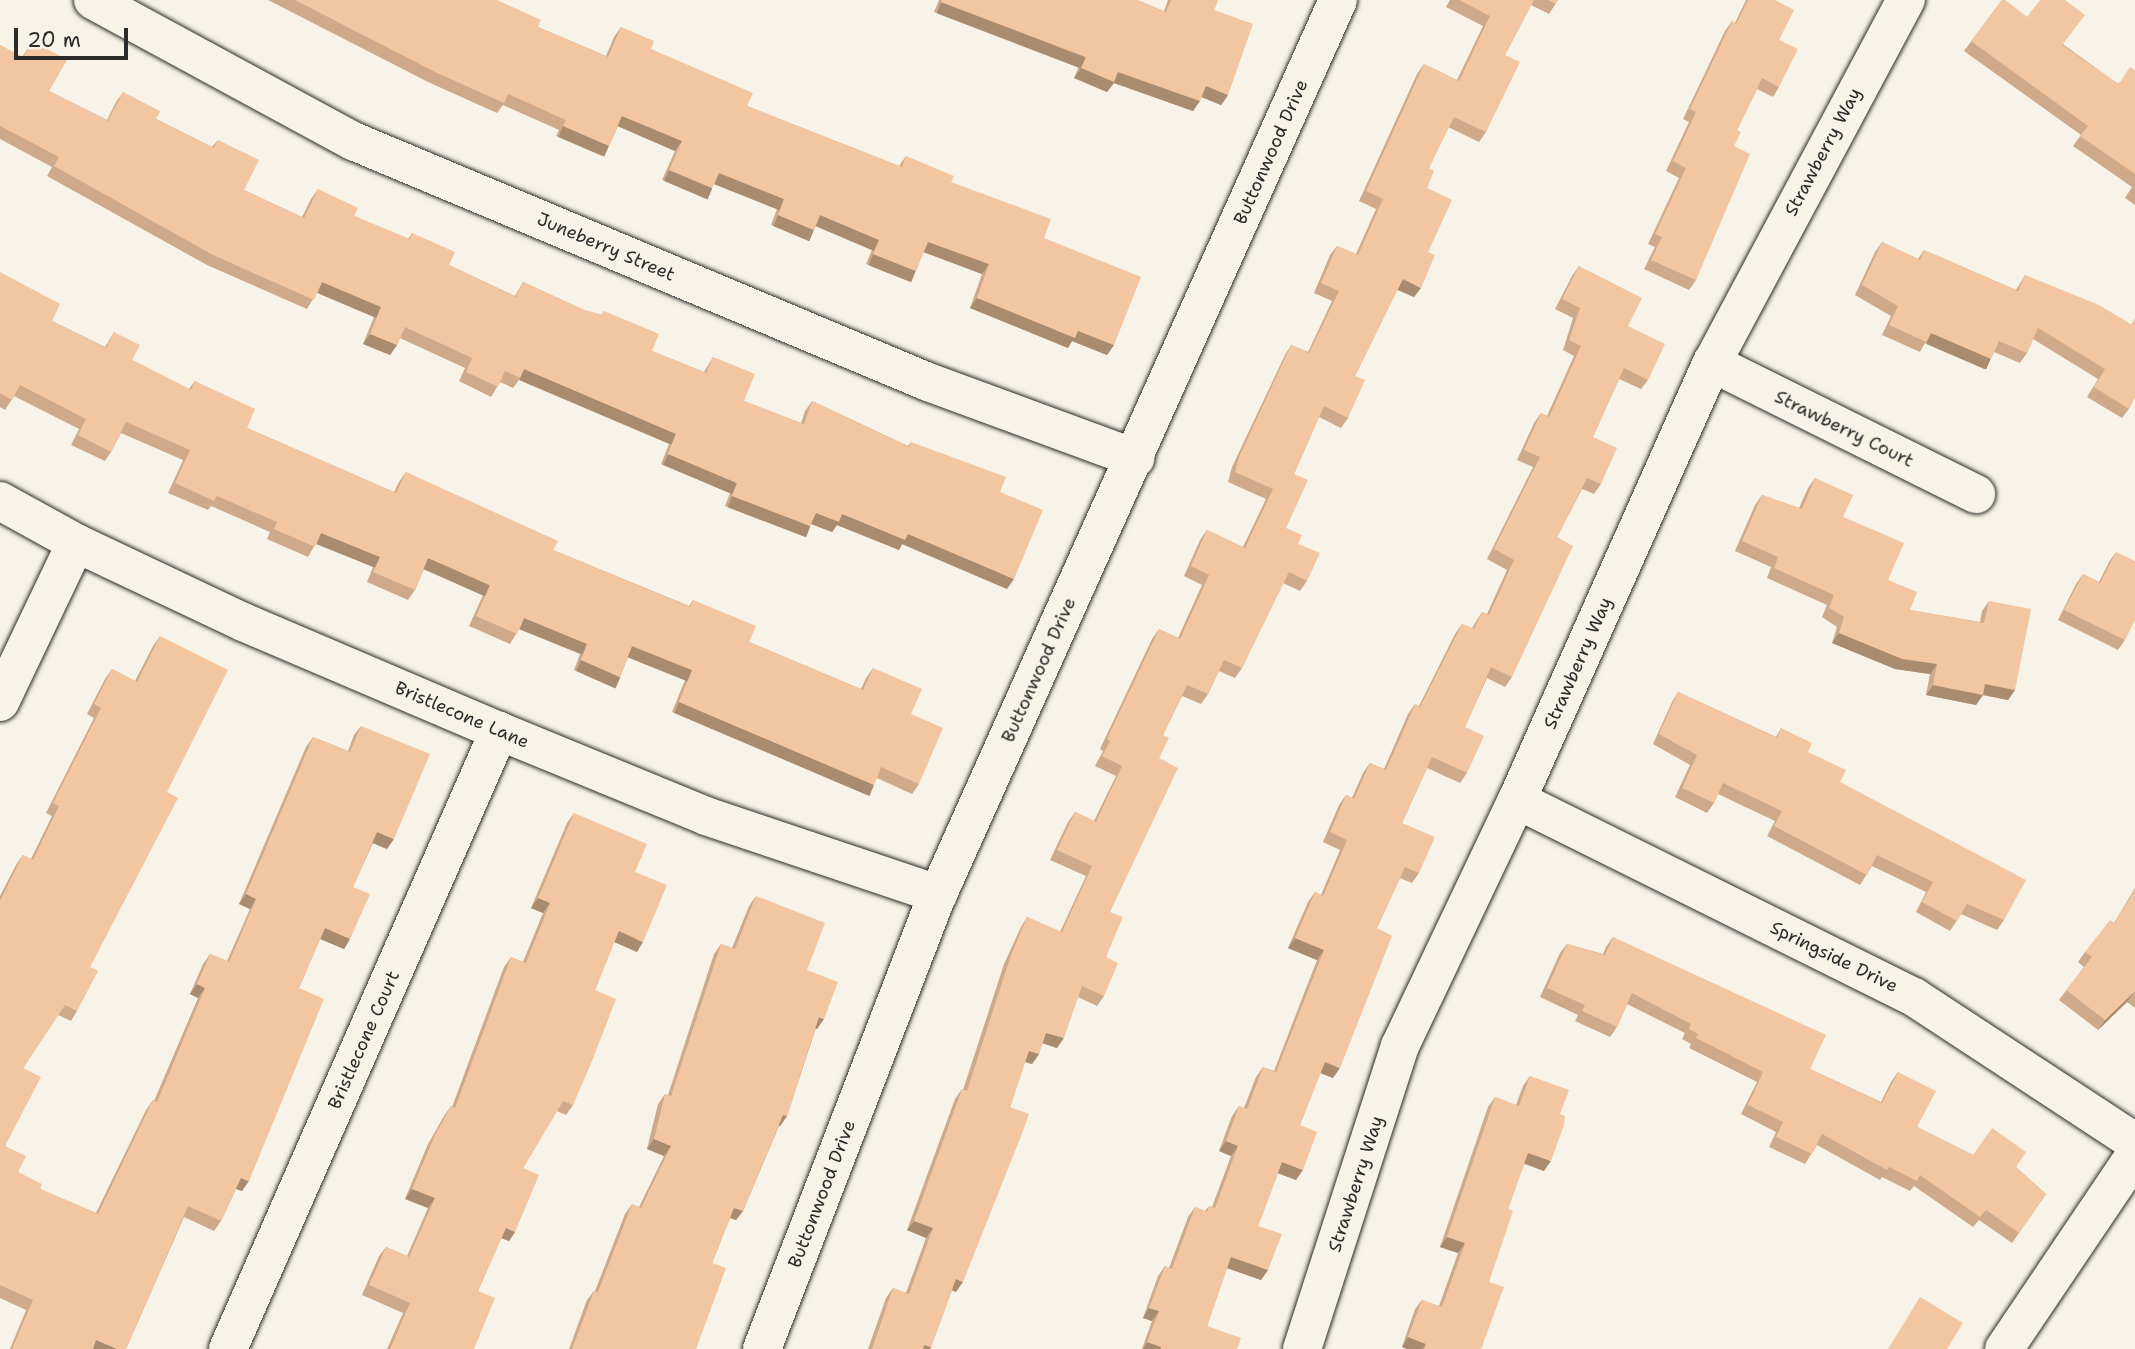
<!DOCTYPE html>
<html>
<head>
<meta charset="utf-8">
<style>
  body { margin:0 }
  #map { position:relative; width:2135px; height:1349px; overflow:hidden; background:#f7f3e8; font-family:"Shantell Sans",sans-serif }
  div>[style] { position:absolute }
  .roads { filter:drop-shadow(0 0 2px #2b2b2b) drop-shadow(0 0 2px #2b2b2b) }
  .street>* { height:38px; margin:-19px; padding:0 19px; transform-origin:19px; border-radius:19px; background:#f7f3e8 }
  .secondary>* { height:38px; margin:-19px; padding:0 19px; transform-origin:19px; border-radius:19px; background:#f7f3e8 }
  .wall>* { inset:0; background:#cfaa8a }
  .shaded-wall>* { inset:0; background:#a98b70; transform-origin:0 0 }
  .building>* { inset:0; background:#f1c6a0 }
  span { translate:-50% -50%; white-space:nowrap; text-align:center; line-height:1.15; -webkit-text-stroke:5px #f7f3e8; paint-order:stroke }
  .street-label { font-size:18px; color:#2b2b2b }
  .scale { position:absolute; left:14px; top:28px; width:114px; height:32px; box-sizing:border-box; border:4px solid #2b2b2b; border-top:0; padding-left:9px; font-size:21px; line-height:24px; white-space:nowrap; color:#2b2b2b; -webkit-text-stroke:5px #f7f3e8; paint-order:stroke }
</style>
</head>
<body>
<div id="map">
  <div class="roads">
    <div class="street">
      <i style="left:93px;top:0;width:296px;rotate:28.5deg"></i>
      <i style="left:353px;top:141px;width:623px;rotate:22.74deg"></i>
      <i style="left:928px;top:382px;width:221px;rotate:20.2deg"></i>
      <i style="left:1712px;top:363px;width:295px;rotate:26.4deg"></i>
      <i style="left:0;top:501px;width:87px;rotate:28.9deg"></i>
      <i style="left:76px;top:543px;width:185px;rotate:25.3deg"></i>
      <i style="left:243px;top:622px;width:278px;rotate:23.1deg"></i>
      <i style="left:499px;top:731px;width:224px;rotate:22.3deg"></i>
      <i style="left:706px;top:816px;width:245px;rotate:18.6deg"></i>
      <i style="left:0;top:702px;width:176px;rotate:-64.5deg"></i>
      <i style="left:1517px;top:800px;width:443px;rotate:26.4deg"></i>
      <i style="left:1914px;top:997px;width:264px;rotate:33.3deg"></i>
      <i style="left:228px;top:1349px;width:675px;rotate:-66.32deg"></i>
      <i style="left:1302px;top:1349px;width:318px;rotate:-72.1deg"></i>
      <i style="left:1400px;top:1046px;width:272px;rotate:-64.6deg"></i>
      <i style="left:1517px;top:800px;width:479px;rotate:-66deg"></i>
      <i style="left:1712px;top:363px;width:412px;rotate:-61.9deg"></i>
      <i style="left:2004px;top:1349px;width:234px;rotate:-56deg"></i>
    </div>
    <div class="secondary">
      <i style="left:762px;top:1349px;width:488px;rotate:-68.9deg"></i>
      <i style="left:938px;top:894px;width:979px;rotate:-65.89deg"></i>
    </div>
  </div>
  <div class="wall">
    <i style="clip-path:polygon(268px 0,497px 0,538px 27px,606px 56px,614px 37px,621px 27px,651px 49px,747px 106px,899px 166px,906px 156px,1044px 238px,1114px 345px,1107px 355px,1072px 341px,1068px 348px,970px 308px,982px 274px,923px 252px,916px 271px,909px 281px,866px 264px,872px 250px,816px 226px,807px 240px,771px 225px,777px 209px,714px 184px,705px 198px,662px 180px,675px 151px,618px 126px,609px 146px,602px 156px,556px 136px,559px 130px,503px 105px,497px 113px,428px 82px)"></i>
    <i style="clip-path:polygon(939px 0,1137px 0,1164px 11px,1168px 0,1218px 0,1214px 10px,1228px 95px,1221px 105px,1202px 97px,1193px 111px,1114px 83px,1107px 92px,1074px 78px,1079px 66px,934px 12px)"></i>
    <i style="clip-path:polygon(1450px 0,1558px 0,1549px 14px,1531px 5px,1505px 55px,1486px 132px,1479px 142px,1448px 127px,1429px 168px,1427px 188px,1428px 252px,1414px 297px,1397px 290px,1355px 376px,1348px 418px,1341px 428px,1319px 417px,1294px 474px,1286px 528px,1298px 544px,1307px 581px,1300px 591px,1283px 583px,1242px 668px,1235px 678px,1219px 671px,1208px 694px,1201px 704px,1182px 696px,1163px 735px,1159px 758px,1110px 912px,1106px 957px,1104px 996px,1097px 1006px,1078px 997px,1057px 1048px,1042px 1043px,1039px 1054px,1032px 1064px,1025px 1062px,1010px 1107px,956px 1292px,952px 1290px,931px 1347px,930px 1349px,868px 1349px,886px 1298px,893px 1288px,906px 1293px,926px 1238px,907px 1230px,955px 1099px,962px 1089px,963px 1090px,1004px 964px,1021px 927px,1027px 917px,1060px 932px,1086px 876px,1050px 860px,1068px 822px,1075px 812px,1094px 821px,1116px 776px,1095px 766px,1103px 751px,1100px 749px,1152px 639px,1159px 629px,1178px 638px,1202px 585px,1184px 576px,1200px 540px,1207px 530px,1243px 547px,1266px 499px,1228px 482px,1232px 467px,1285px 355px,1291px 345px,1308px 352px,1332px 301px,1314px 293px,1330px 255px,1337px 246px,1356px 254px,1376px 209px,1359px 201px,1417px 74px,1424px 64px,1457px 80px,1483px 26px,1446px 7px)"></i>
    <i style="clip-path:polygon(1746px 0,1775px 0,1779px 40px,1779px 87px,1773px 97px,1757px 89px,1737px 130px,1734px 146px,1696px 280px,1689px 290px,1644px 269px,1655px 247px,1648px 244px,1679px 178px,1666px 171px,1689px 122px,1683px 119px,1725px 31px,1732px 21px,1735px 23px)"></i>
    <i style="clip-path:polygon(2002px 0,2118px 84px,2135px 70px,2135px 205px,2125px 198px,2132px 187px,2073px 146px,2081px 135px,1964px 51px)"></i>
    <i style="clip-path:polygon(33px 41px,49px 91px,107px 120px,116px 102px,123px 92px,156px 119px,212px 147px,218px 140px,244px 190px,302px 217px,311px 199px,318px 189px,354px 216px,408px 239px,412px 233px,449px 265px,515px 296px,523px 282px,584px 310px,602px 315px,604px 311px,652px 351px,704px 372px,713px 357px,744px 401px,801px 423px,805px 411px,812px 401px,908px 446px,911px 442px,1000px 492px,1007px 589px,902px 544px,899px 550px,837px 525px,832px 532px,811px 524px,803px 536px,725px 506px,730px 493px,661px 464px,669px 444px,519px 380px,513px 388px,500px 382px,491px 397px,459px 381px,465px 368px,400px 338px,397px 345px,390px 355px,363px 344px,374px 317px,317px 292px,307px 309px,207px 265px,47px 176px,52px 167px,0 139px,0 45px,22px 57px)"></i>
    <i style="clip-path:polygon(1882px 242px,1918px 259px,1924px 250px,2016px 290px,2025px 275px,2131px 325px,2135px 319px,2129px 409px,2122px 418px,2087px 397px,2098px 379px,2033px 339px,2027px 353px,2020px 363px,1994px 352px,1984px 369px,1925px 343px,1920px 352px,1882px 335px,1891px 316px,1855px 295px,1875px 252px)"></i>
    <i style="clip-path:polygon(1579px 266px,1628px 326px,1648px 380px,1641px 389px,1619px 379px,1593px 437px,1601px 484px,1594px 494px,1582px 489px,1557px 537px,1512px 677px,1505px 687px,1487px 678px,1465px 727px,1467px 773px,1460px 783px,1427px 768px,1402px 823px,1419px 873px,1412px 883px,1400px 878px,1377px 928px,1333px 1078px,1320px 1073px,1300px 1125px,1296px 1180px,1278px 1173px,1258px 1226px,1268px 1270px,1261px 1280px,1227px 1268px,1207px 1326px,1237px 1349px,1142px 1349px,1152px 1321px,1143px 1318px,1158px 1276px,1165px 1266px,1169px 1268px,1188px 1217px,1195px 1207px,1205px 1211px,1209px 1206px,1212px 1207px,1231px 1156px,1219px 1151px,1232px 1116px,1239px 1106px,1244px 1108px,1256px 1077px,1263px 1067px,1274px 1071px,1317px 960px,1288px 948px,1308px 902px,1315px 892px,1321px 895px,1340px 850px,1323px 842px,1339px 805px,1346px 795px,1352px 798px,1363px 773px,1370px 763px,1384px 769px,1408px 714px,1415px 704px,1419px 706px,1455px 634px,1462px 624px,1472px 628px,1482px 612px,1487px 614px,1507px 570px,1487px 559px,1533px 467px,1517px 460px,1534px 423px,1541px 413px,1547px 416px,1574px 356px,1563px 350px,1573px 318px,1555px 309px,1572px 276px)"></i>
    <i style="clip-path:polygon(0 272px,52px 321px,105px 347px,114px 332px,132px 360px,189px 389px,195px 381px,247px 428px,394px 492px,399px 482px,406px 472px,553px 550px,689px 606px,693px 600px,749px 642px,861px 689px,866px 678px,873px 668px,911px 714px,919px 784px,912px 794px,877px 778px,867px 795px,672px 712px,685px 680px,628px 657px,620px 677px,613px 687px,574px 670px,580px 654px,519px 629px,510px 644px,469px 626px,483px 595px,424px 569px,415px 590px,408px 600px,367px 582px,373px 567px,316px 543px,308px 557px,267px 539px,270px 532px,211px 506px,208px 510px,168px 493px,183px 460px,121px 433px,111px 452px,105px 461px,71px 445px,79px 429px,14px 396px,5px 410px,0 407px)"></i>
    <i style="clip-path:polygon(1815px 478px,1910px 610px,1980px 622px,1982px 611px,1989px 601px,2015px 690px,2008px 700px,1983px 695px,1976px 705px,1926px 695px,1930px 674px,1895px 669px,1832px 643px,1837px 627px,1822px 617px,1827px 605px,1767px 578px,1771px 567px,1735px 551px,1755px 505px,1762px 495px,1799px 508px,1808px 488px)"></i>
    <i style="clip-path:polygon(2116px 552px,2125px 640px,2118px 650px,2058px 620px,2076px 584px,2083px 574px,2099px 582px,2109px 562px)"></i>
    <i style="clip-path:polygon(160px 636px,167px 792px,90px 967px,77px 1011px,71px 1021px,58px 1015px,23px 1068px,5px 1146px,18px 1172px,40px 1189px,96px 1213px,146px 1110px,153px 1100px,154px 1101px,198px 998px,190px 994px,203px 964px,210px 954px,227px 961px,250px 909px,239px 904px,306px 747px,313px 737px,348px 751px,354px 735px,361px 726px,387px 849px,373px 843px,353px 887px,350px 939px,344px 949px,320px 939px,299px 988px,242px 1191px,236px 1189px,221px 1221px,214px 1231px,184px 1217px,126px 1349px,10px 1349px,26px 1310px,0 1298px,0 896px,16px 865px,23px 855px,31px 859px,52px 816px,46px 813px,94px 718px,87px 714px,105px 679px,112px 669px,135px 681px,153px 646px)"></i>
    <i style="clip-path:polygon(1678px 692px,1776px 737px,1781px 728px,1840px 782px,2004px 920px,1997px 930px,1961px 914px,1950px 931px,1916px 912px,1926px 892px,1872px 866px,1860px 885px,1767px 836px,1775px 821px,1718px 794px,1714px 803px,1707px 813px,1675px 797px,1690px 765px,1653px 744px,1672px 702px)"></i>
    <i style="clip-path:polygon(574px 813px,635px 872px,637px 952px,614px 942px,595px 990px,573px 1105px,566px 1115px,557px 1111px,523px 1168px,515px 1232px,509px 1241px,501px 1238px,478px 1291px,474px 1349px,387px 1349px,403px 1313px,362px 1295px,379px 1256px,386px 1247px,407px 1256px,428px 1208px,405px 1199px,428px 1144px,444px 1116px,451px 1106px,452px 1107px,504px 967px,511px 957px,523px 962px,543px 913px,531px 908px,567px 823px)"></i>
    <i style="clip-path:polygon(2135px 888px,2135px 1008px,2127px 1002px,2098px 1030px,2059px 1000px,2084px 967px,2078px 962px,2085px 952px,2114px 923px)"></i>
    <i style="clip-path:polygon(756px 896px,807px 970px,817px 1029px,816px 1028px,787px 1116px,780px 1126px,779px 1126px,743px 1211px,736px 1220px,730px 1218px,712px 1263px,696px 1349px,569px 1349px,587px 1300px,594px 1291px,595px 1291px,625px 1214px,632px 1204px,639px 1207px,664px 1156px,647px 1149px,658px 1104px,665px 1094px,668px 1095px,714px 954px,721px 944px,732px 948px,749px 906px)"></i>
    <i style="clip-path:polygon(1613px 937px,1810px 1069px,1881px 1102px,1891px 1082px,1898px 1072px,1917px 1127px,1973px 1155px,2016px 1167px,2046px 1194px,2012px 1243px,1979px 1220px,1973px 1227px,1914px 1186px,1910px 1191px,1882px 1177px,1880px 1180px,1817px 1145px,1805px 1164px,1769px 1147px,1776px 1132px,1741px 1114px,1757px 1082px,1689px 1048px,1691px 1044px,1682px 1039px,1685px 1033px,1627px 1004px,1617px 1027px,1610px 1037px,1575px 1021px,1578px 1015px,1540px 997px,1560px 953px,1567px 944px,1603px 954px,1606px 947px)"></i>
    <i style="clip-path:polygon(1530px 1076px,1560px 1114px,1544px 1171px,1524px 1164px,1508px 1209px,1489px 1282px,1481px 1349px,1407px 1349px,1402px 1347px,1415px 1309px,1422px 1300px,1439px 1306px,1458px 1253px,1440px 1247px,1488px 1107px,1495px 1097px,1516px 1105px,1523px 1086px)"></i>
  </div>
  <div class="shaded-wall">
    <i style="left:941px;top:2px;width:155px;height:12px;rotate:21deg"></i>
    <i style="clip-path:polygon(1081px 68px,1118px 72px,1200px 101px,1193px 111px,1114px 83px,1107px 92px,1074px 78px)"></i>
    <i style="clip-path:polygon(1206px 86px,1228px 95px,1221px 105px,1199px 96px)"></i>
    <i style="clip-path:polygon(622px 116px,682px 141px,675px 151px,615px 125px)"></i>
    <i style="left:563px;top:126px;width:50px;height:12px;rotate:23deg"></i>
    <i style="left:669px;top:170px;width:47px;height:12px;rotate:23deg"></i>
    <i style="left:719px;top:173px;width:70px;height:12px;rotate:22deg"></i>
    <i style="left:778px;top:215px;width:39px;height:12px;rotate:23deg"></i>
    <i style="left:820px;top:215px;width:64px;height:12px;rotate:23deg"></i>
    <i style="clip-path:polygon(928px 242px,989px 264px,982px 274px,921px 251px)"></i>
    <i style="left:873px;top:254px;width:46px;height:12px;rotate:22deg"></i>
    <i style="clip-path:polygon(1403px 279px,1421px 288px,1414px 297px,1396px 289px)"></i>
    <i style="left:322px;top:282px;width:64px;height:12px;rotate:23deg"></i>
    <i style="clip-path:polygon(977px 298px,1078px 331px,1114px 345px,1107px 355px,1072px 341px,1068px 348px,970px 308px)"></i>
    <i style="left:1931px;top:333px;width:65px;height:12px;rotate:23deg"></i>
    <i style="clip-path:polygon(370px 334px,397px 345px,390px 355px,363px 344px)"></i>
    <i style="left:524px;top:369px;width:165px;height:12px;rotate:23deg"></i>
    <i style="left:668px;top:454px;width:75px;height:12px;rotate:23deg"></i>
    <i style="left:732px;top:496px;width:84px;height:12px;rotate:21deg"></i>
    <i style="clip-path:polygon(816px 513px,842px 514px,908px 534px,1014px 579px,1007px 589px,902px 544px,899px 550px,837px 525px,832px 532px,809px 523px)"></i>
    <i style="left:321px;top:533px;width:64px;height:12px;rotate:22deg"></i>
    <i style="left:428px;top:558px;width:68px;height:12px;rotate:24deg"></i>
    <i style="left:524px;top:618px;width:68px;height:12px;rotate:22deg"></i>
    <i style="clip-path:polygon(1839px 633px,1937px 664px,1930px 674px,1895px 669px,1832px 643px)"></i>
    <i style="left:632px;top:646px;width:65px;height:12px;rotate:22deg"></i>
    <i style="left:581px;top:660px;width:43px;height:12px;rotate:24deg"></i>
    <i style="clip-path:polygon(1985px 684px,2015px 690px,2008px 700px,1978px 694px)"></i>
    <i style="clip-path:polygon(1933px 685px,1983px 695px,1976px 705px,1926px 695px)"></i>
    <i style="left:679px;top:702px;width:212px;height:12px;rotate:23deg"></i>
    <i style="clip-path:polygon(377px 832px,394px 839px,387px 849px,370px 842px)"></i>
    <i style="clip-path:polygon(246px 894px,256px 899px,250px 909px,239px 904px)"></i>
    <i style="clip-path:polygon(538px 898px,550px 903px,543px 913px,531px 908px)"></i>
    <i style="clip-path:polygon(325px 928px,350px 939px,344px 949px,318px 938px)"></i>
    <i style="clip-path:polygon(619px 931px,643px 942px,637px 952px,612px 941px)"></i>
    <i style="clip-path:polygon(1295px 938px,1324px 950px,1317px 960px,1288px 948px)"></i>
    <i style="clip-path:polygon(197px 984px,205px 988px,198px 998px,190px 994px)"></i>
    <i style="clip-path:polygon(2134px 992px,2127px 1002px,2098px 1030px,2105px 1020px)"></i>
    <i style="clip-path:polygon(819px 1017px,824px 1019px,817px 1029px,812px 1027px)"></i>
    <i style="clip-path:polygon(1046px 1033px,1064px 1038px,1057px 1048px,1039px 1042px)"></i>
    <i style="clip-path:polygon(1029px 1051px,1039px 1054px,1032px 1064px,1022px 1061px)"></i>
    <i style="clip-path:polygon(1325px 1062px,1340px 1068px,1333px 1078px,1318px 1072px)"></i>
    <i style="clip-path:polygon(783px 1115px,787px 1116px,780px 1126px,776px 1125px)"></i>
    <i style="clip-path:polygon(654px 1139px,671px 1146px,664px 1156px,647px 1149px)"></i>
    <i style="clip-path:polygon(1226px 1141px,1238px 1146px,1231px 1156px,1219px 1151px)"></i>
    <i style="clip-path:polygon(1528px 1153px,1551px 1161px,1544px 1171px,1521px 1162px)"></i>
    <i style="clip-path:polygon(1282px 1162px,1303px 1170px,1296px 1180px,1275px 1172px)"></i>
    <i style="clip-path:polygon(241px 1178px,249px 1181px,242px 1191px,234px 1188px)"></i>
    <i style="clip-path:polygon(412px 1189px,435px 1198px,428px 1208px,405px 1199px)"></i>
    <i style="clip-path:polygon(734px 1208px,743px 1211px,736px 1220px,728px 1217px)"></i>
    <i style="clip-path:polygon(914px 1221px,933px 1228px,926px 1238px,907px 1230px)"></i>
    <i style="clip-path:polygon(506px 1228px,515px 1232px,509px 1241px,499px 1237px)"></i>
    <i style="clip-path:polygon(1447px 1237px,1465px 1243px,1458px 1253px,1440px 1247px)"></i>
    <i style="clip-path:polygon(1231px 1257px,1268px 1270px,1261px 1280px,1224px 1267px)"></i>
    <i style="clip-path:polygon(956px 1279px,963px 1282px,956px 1292px,949px 1289px)"></i>
    <i style="clip-path:polygon(1149px 1308px,1159px 1311px,1152px 1321px,1143px 1318px)"></i>
    <i style="clip-path:polygon(1408px 1337px,1426px 1344px,1422px 1349px,1407px 1349px,1402px 1347px)"></i>
    <i style="clip-path:polygon(96px 1340px,117px 1349px,90px 1349px)"></i>
    <i style="clip-path:polygon(1147px 1342px,1161px 1347px,1160px 1349px,1143px 1349px)"></i>
    <i style="clip-path:polygon(924px 1345px,931px 1347px,930px 1349px,921px 1349px)"></i>
  </div>
  <div class="building">
    <i style="clip-path:polygon(295px 0,497px 0,541px 20px,538px 27px,608px 57px,621px 27px,654px 41px,651px 49px,753px 93px,747px 106px,902px 167px,906px 156px,954px 176px,951px 182px,1051px 219px,1044px 238px,1141px 277px,1114px 345px,1078px 331px,1075px 338px,977px 298px,989px 264px,928px 242px,916px 271px,873px 254px,879px 240px,820px 215px,814px 230px,778px 215px,784px 199px,719px 173px,712px 188px,669px 170px,682px 141px,622px 116px,609px 146px,563px 126px,566px 120px,508px 94px,504px 103px,435px 72px)"></i>
    <i style="clip-path:polygon(942px 0,1137px 0,1166px 12px,1171px 0,1218px 0,1214px 10px,1253px 24px,1228px 95px,1206px 86px,1200px 101px,1118px 72px,1114px 82px,1081px 68px,1086px 57px,941px 2px)"></i>
    <i style="clip-path:polygon(1459px 0,1534px 0,1505px 55px,1520px 62px,1486px 132px,1454px 117px,1429px 168px,1434px 171px,1427px 188px,1452px 200px,1428px 252px,1435px 255px,1421px 288px,1403px 279px,1355px 376px,1365px 380px,1348px 418px,1324px 406px,1294px 474px,1308px 480px,1286px 528px,1302px 535px,1298px 544px,1320px 553px,1307px 581px,1289px 572px,1242px 668px,1224px 660px,1208px 694px,1187px 685px,1163px 735px,1169px 738px,1159px 758px,1178px 768px,1110px 912px,1123px 917px,1106px 957px,1118px 963px,1104px 996px,1082px 986px,1064px 1038px,1046px 1033px,1039px 1054px,1029px 1051px,1010px 1107px,1029px 1114px,1023px 1131px,963px 1282px,956px 1279px,931px 1347px,924px 1345px,923px 1349px,872px 1349px,893px 1288px,909px 1294px,933px 1228px,914px 1221px,962px 1089px,967px 1091px,1011px 955px,1027px 917px,1062px 932px,1092px 866px,1057px 850px,1075px 812px,1096px 822px,1122px 766px,1102px 756px,1110px 741px,1107px 739px,1159px 629px,1180px 639px,1209px 575px,1191px 566px,1207px 530px,1245px 548px,1273px 489px,1235px 472px,1239px 457px,1291px 345px,1309px 353px,1339px 291px,1321px 283px,1337px 246px,1358px 255px,1383px 199px,1366px 191px,1424px 64px,1459px 81px,1490px 16px)"></i>
    <i style="clip-path:polygon(1548px 0,1558px 0,1556px 4px)"></i>
    <i style="clip-path:polygon(1748px 0,1775px 0,1794px 10px,1779px 40px,1798px 49px,1779px 87px,1762px 78px,1737px 130px,1741px 132px,1734px 146px,1750px 154px,1696px 280px,1651px 260px,1662px 237px,1655px 234px,1686px 168px,1673px 161px,1696px 112px,1690px 109px,1732px 21px,1736px 24px)"></i>
    <i style="clip-path:polygon(2002px 0,2005px 0,2027px 17px,2040px 0,2065px 0,2085px 15px,2062px 45px,2119px 84px,2130px 67px,2135px 70px,2135px 174px,2080px 136px,2088px 126px,1971px 41px)"></i>
    <i style="clip-path:polygon(33px 41px,67px 60px,49px 91px,108px 121px,123px 92px,160px 111px,156px 119px,214px 148px,218px 140px,259px 160px,244px 190px,304px 218px,318px 189px,358px 208px,354px 216px,410px 239px,412px 233px,455px 252px,449px 265px,516px 297px,523px 282px,584px 310px,602px 315px,604px 311px,659px 334px,652px 351px,706px 373px,713px 357px,755px 374px,744px 401px,804px 424px,812px 401px,909px 447px,911px 442px,1006px 477px,1000px 492px,1043px 510px,1014px 579px,908px 534px,905px 540px,842px 514px,839px 522px,816px 513px,810px 526px,732px 496px,737px 483px,668px 454px,676px 434px,524px 369px,520px 378px,505px 371px,498px 387px,466px 372px,472px 358px,405px 327px,397px 345px,370px 334px,381px 307px,322px 282px,314px 300px,213px 255px,54px 166px,59px 157px,0 126px,0 45px,23px 57px)"></i>
    <i style="clip-path:polygon(1882px 242px,1920px 260px,1924px 250px,2018px 291px,2025px 275px,2099px 305px,2132px 325px,2135px 320px,2135px 398px,2129px 409px,2094px 387px,2105px 369px,2038px 328px,2027px 353px,1999px 341px,1991px 359px,1931px 333px,1926px 342px,1889px 325px,1898px 306px,1862px 285px)"></i>
    <i style="clip-path:polygon(1579px 266px,1642px 298px,1628px 326px,1665px 344px,1648px 380px,1624px 368px,1593px 437px,1617px 448px,1601px 484px,1587px 478px,1557px 537px,1573px 546px,1512px 677px,1491px 667px,1465px 727px,1484px 736px,1467px 773px,1432px 757px,1402px 823px,1435px 837px,1419px 873px,1405px 867px,1377px 928px,1392px 936px,1340px 1068px,1325px 1062px,1300px 1125px,1317px 1132px,1303px 1170px,1282px 1162px,1258px 1226px,1282px 1234px,1268px 1270px,1231px 1257px,1207px 1326px,1241px 1338px,1237px 1349px,1161px 1349px,1161px 1347px,1147px 1342px,1159px 1311px,1149px 1308px,1165px 1266px,1172px 1269px,1195px 1207px,1207px 1212px,1209px 1206px,1215px 1208px,1238px 1146px,1226px 1141px,1239px 1106px,1247px 1109px,1263px 1067px,1276px 1072px,1324px 950px,1295px 938px,1315px 892px,1323px 896px,1347px 840px,1330px 832px,1346px 795px,1354px 799px,1370px 763px,1386px 770px,1415px 704px,1420px 707px,1462px 624px,1474px 629px,1482px 612px,1489px 615px,1514px 560px,1494px 549px,1540px 457px,1524px 450px,1541px 413px,1549px 417px,1581px 346px,1569px 340px,1580px 308px,1562px 299px)"></i>
    <i style="clip-path:polygon(0 272px,60px 304px,52px 321px,106px 348px,114px 332px,140px 345px,132px 360px,191px 390px,195px 381px,255px 409px,247px 428px,396px 493px,406px 472px,558px 541px,553px 550px,690px 607px,693px 600px,756px 626px,749px 642px,863px 690px,873px 668px,922px 689px,911px 714px,943px 728px,919px 784px,881px 767px,874px 785px,679px 702px,692px 670px,632px 646px,620px 677px,581px 660px,587px 644px,524px 618px,517px 634px,476px 616px,490px 585px,428px 558px,415px 590px,373px 572px,380px 557px,321px 533px,315px 547px,274px 529px,277px 522px,217px 496px,214px 501px,175px 483px,190px 450px,126px 422px,111px 452px,78px 435px,86px 419px,20px 385px,12px 400px,0 393px)"></i>
    <i style="clip-path:polygon(1815px 478px,1853px 495px,1843px 517px,1904px 543px,1888px 580px,1917px 592px,1910px 610px,1984px 623px,1989px 601px,2031px 609px,2015px 690px,1985px 684px,1983px 695px,1933px 685px,1937px 664px,1902px 659px,1839px 633px,1844px 617px,1829px 608px,1834px 595px,1774px 568px,1778px 557px,1742px 541px,1762px 495px,1802px 509px)"></i>
    <i style="clip-path:polygon(2116px 552px,2135px 561px,2135px 620px,2125px 640px,2064px 610px,2083px 574px,2100px 583px)"></i>
    <i style="clip-path:polygon(160px 636px,228px 670px,167px 792px,178px 798px,90px 967px,98px 971px,77px 1011px,65px 1005px,23px 1068px,41px 1077px,5px 1146px,26px 1156px,18px 1172px,42px 1184px,40px 1189px,98px 1214px,153px 1100px,157px 1102px,205px 988px,197px 984px,210px 954px,229px 962px,256px 899px,246px 894px,313px 737px,350px 752px,361px 726px,430px 754px,394px 839px,377px 832px,353px 887px,370px 894px,350px 939px,325px 928px,299px 988px,324px 999px,249px 1181px,241px 1178px,221px 1221px,188px 1206px,126px 1349px,117px 1349px,96px 1340px,93px 1349px,12px 1349px,33px 1300px,0 1285px,0 901px,23px 855px,33px 860px,59px 806px,53px 803px,101px 708px,94px 704px,112px 669px,137px 682px)"></i>
    <i style="clip-path:polygon(1678px 692px,1777px 738px,1781px 728px,1812px 743px,1808px 752px,1846px 770px,1840px 782px,2026px 880px,2004px 920px,1967px 904px,1957px 921px,1922px 902px,1933px 882px,1877px 855px,1867px 875px,1774px 826px,1782px 811px,1723px 783px,1714px 803px,1682px 788px,1697px 755px,1659px 734px)"></i>
    <i style="clip-path:polygon(574px 813px,647px 844px,635px 872px,667px 885px,643px 942px,619px 931px,595px 990px,616px 999px,592px 1061px,573px 1105px,563px 1101px,523px 1168px,539px 1175px,515px 1232px,506px 1228px,478px 1291px,495px 1298px,474px 1349px,390px 1349px,410px 1303px,369px 1285px,386px 1247px,409px 1257px,435px 1198px,412px 1189px,435px 1135px,451px 1106px,455px 1108px,511px 957px,526px 963px,550px 903px,538px 898px)"></i>
    <i style="clip-path:polygon(2135px 890px,2135px 992px,2134px 992px,2105px 1020px,2066px 990px,2092px 957px,2085px 952px,2110px 920px,2114px 923px)"></i>
    <i style="clip-path:polygon(756px 896px,825px 923px,807px 970px,838px 982px,824px 1019px,819px 1017px,787px 1116px,783px 1115px,743px 1211px,734px 1208px,712px 1263px,726px 1268px,696px 1349px,572px 1349px,594px 1291px,598px 1292px,632px 1204px,641px 1208px,671px 1146px,654px 1139px,665px 1094px,671px 1096px,721px 944px,735px 949px)"></i>
    <i style="clip-path:polygon(1613px 937px,1826px 1035px,1810px 1069px,1882px 1103px,1898px 1072px,1936px 1091px,1917px 1127px,1973px 1155px,1992px 1128px,2026px 1152px,2016px 1167px,2046px 1194px,2019px 1233px,1986px 1210px,1980px 1217px,1920px 1175px,1917px 1181px,1889px 1167px,1887px 1170px,1822px 1134px,1812px 1154px,1776px 1137px,1783px 1122px,1748px 1105px,1763px 1072px,1696px 1038px,1698px 1034px,1689px 1029px,1691px 1024px,1632px 993px,1617px 1027px,1582px 1011px,1585px 1005px,1547px 988px,1567px 944px,1605px 955px)"></i>
    <i style="clip-path:polygon(1530px 1076px,1569px 1090px,1560px 1114px,1565px 1116px,1564px 1125px,1551px 1161px,1528px 1153px,1508px 1209px,1513px 1211px,1489px 1282px,1504px 1287px,1481px 1349px,1424px 1349px,1426px 1344px,1408px 1337px,1422px 1300px,1442px 1307px,1465px 1243px,1447px 1237px,1495px 1097px,1519px 1106px)"></i>
    <i style="clip-path:polygon(1920px 1297px,1963px 1323px,1947px 1349px,1888px 1349px)"></i>
  </div>
  <div class="street-label">
    <span style="left:1271px;top:152px;rotate:-66deg">Buttonwood Drive</span>
    <span style="left:1823px;top:152px;rotate:-62deg">Strawberry Way</span>
    <span style="left:606px;top:247px;rotate:23deg">Juneberry Street</span>
    <span style="left:1844px;top:429px;rotate:26deg">Strawberry Court</span>
    <span style="left:1578px;top:663px;rotate:-66deg">Strawberry Way</span>
    <span style="left:1039px;top:670px;rotate:-66deg">Buttonwood Drive</span>
    <span style="left:462px;top:715px;rotate:23deg">Bristlecone Lane</span>
    <span style="left:1834px;top:957px;rotate:26deg">Springside Drive</span>
    <span style="left:364px;top:1040px;rotate:-66deg">Bristlecone Court</span>
    <span style="left:1356px;top:1184px;rotate:-72deg">Strawberry Way</span>
    <span style="left:822px;top:1194px;rotate:-69deg">Buttonwood Drive</span>
  </div>
  <div class="scale">20 m</div>
</div>
</body>
</html>
